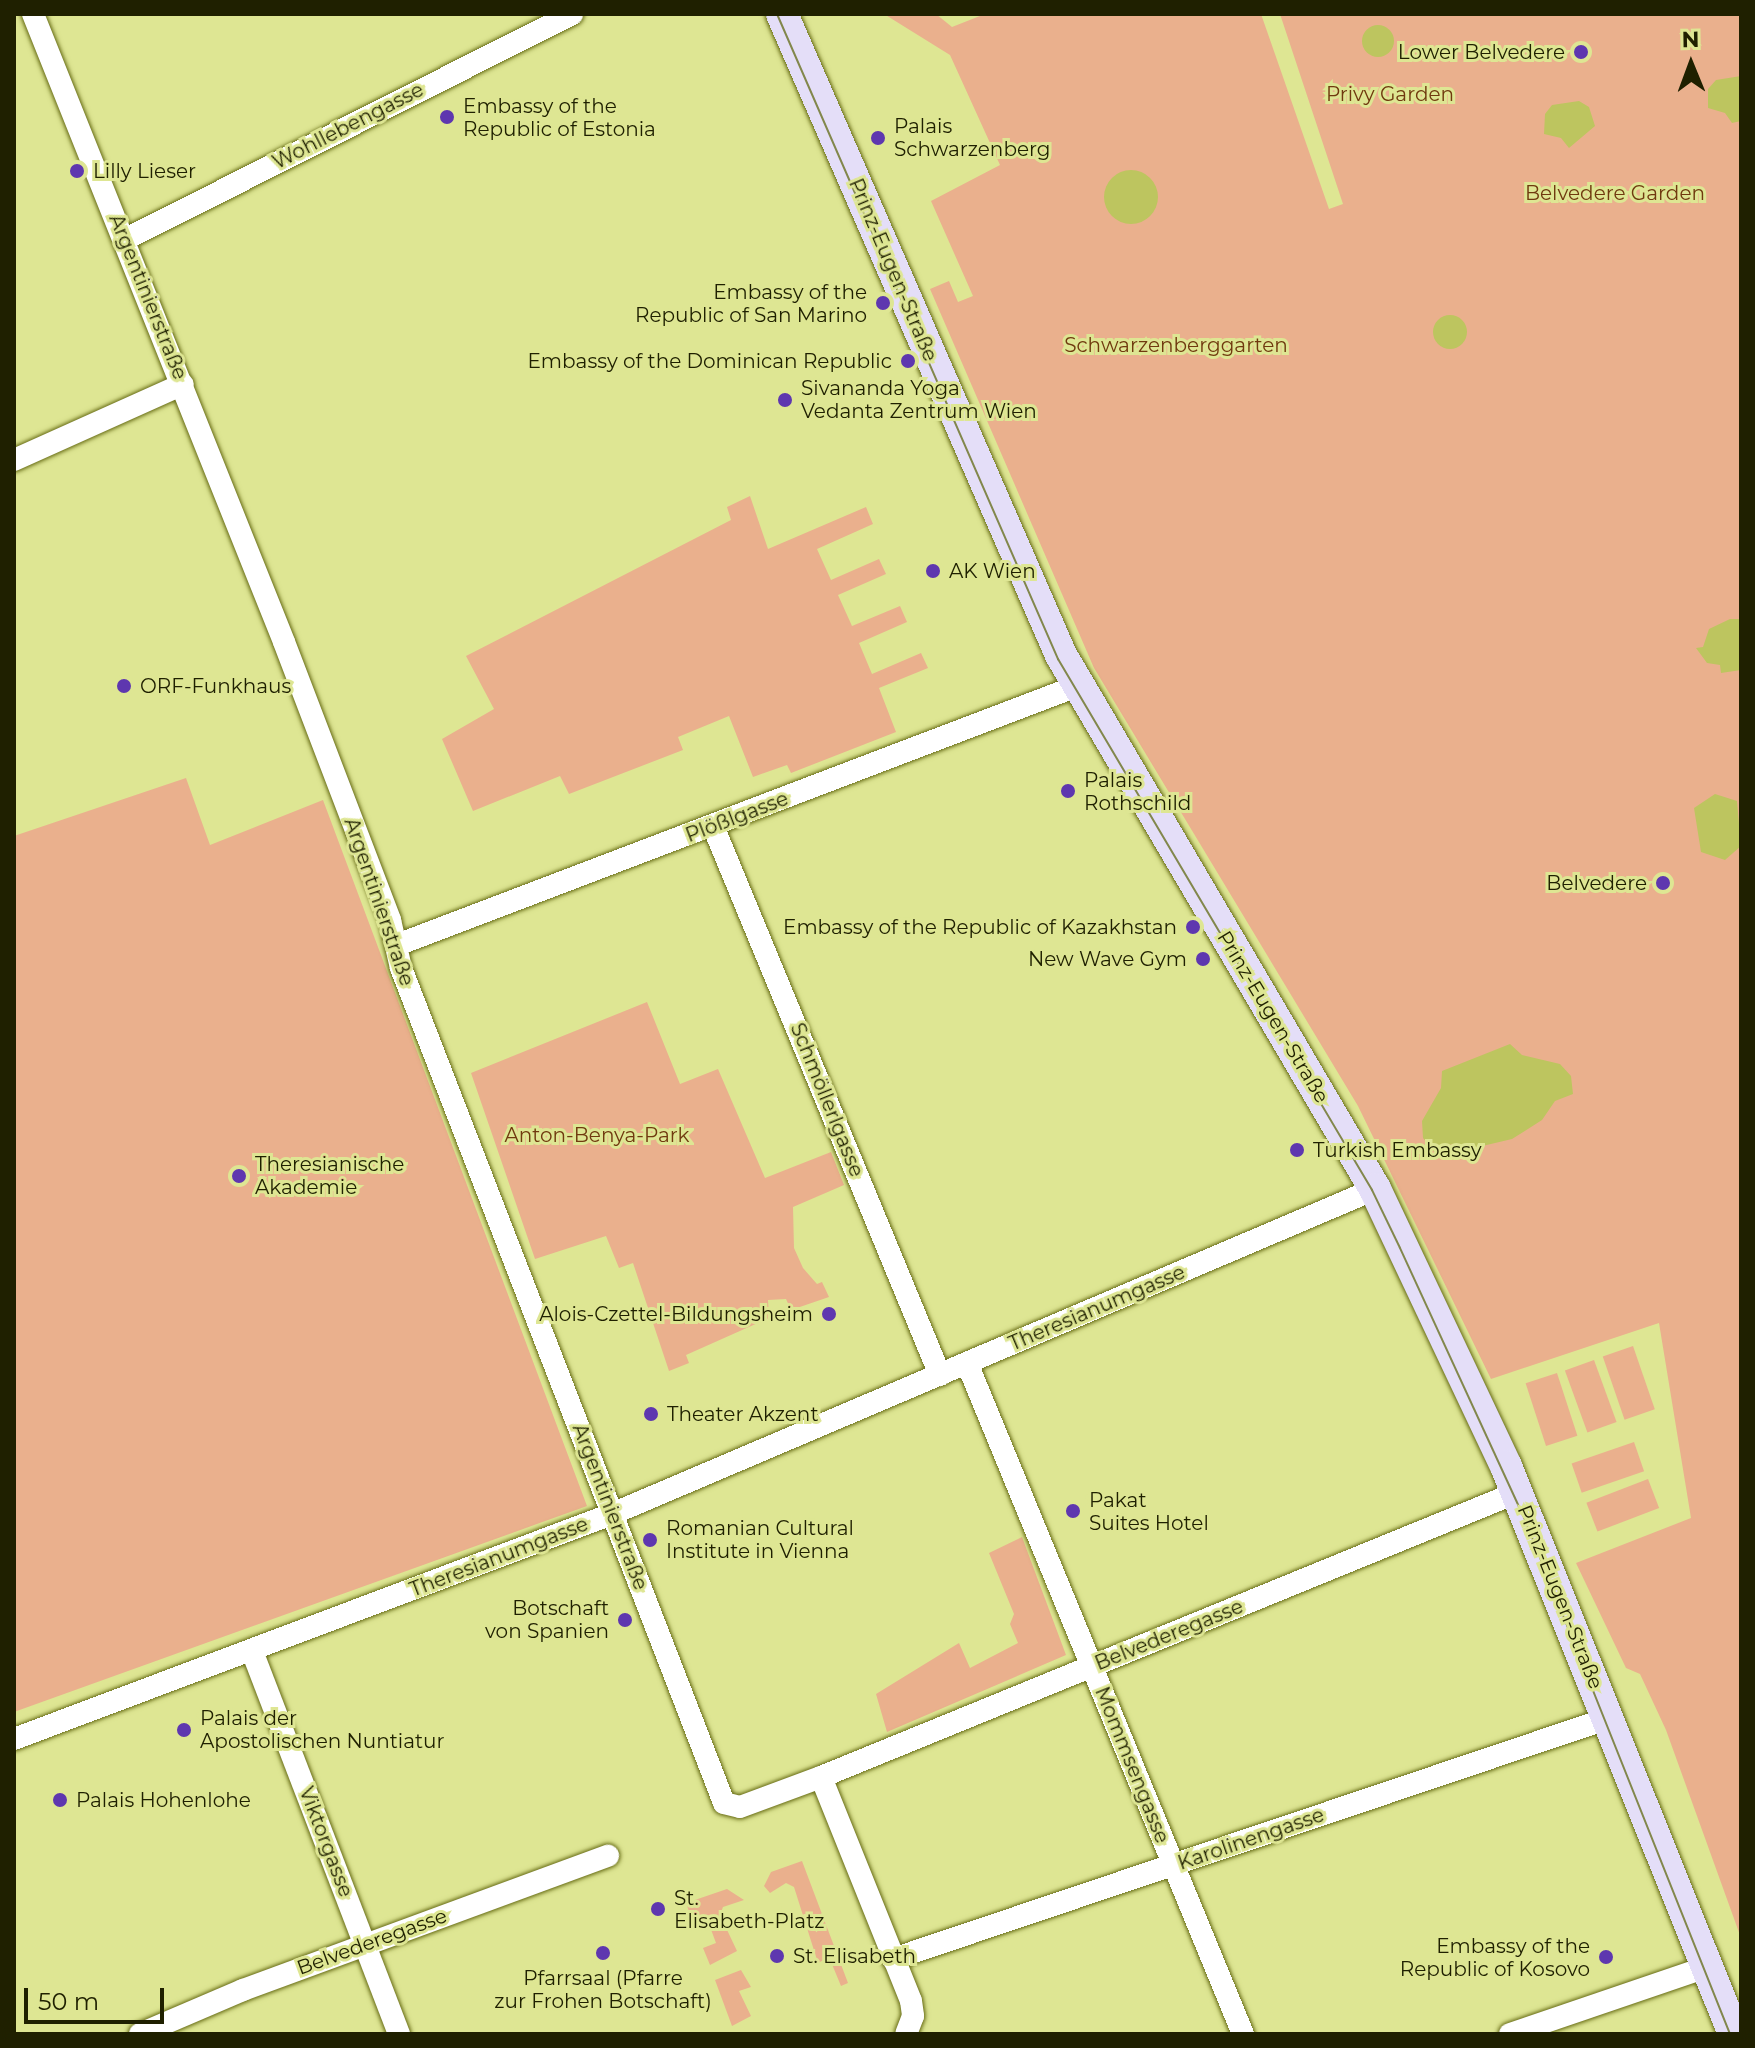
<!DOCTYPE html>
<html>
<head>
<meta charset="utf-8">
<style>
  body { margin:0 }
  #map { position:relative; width:1755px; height:2048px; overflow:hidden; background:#dee693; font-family:Montserrat,sans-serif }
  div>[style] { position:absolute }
  .green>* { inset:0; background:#eab08d; transform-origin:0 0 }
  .water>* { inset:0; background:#bdc55f }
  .round { border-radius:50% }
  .roads { filter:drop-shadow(0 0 2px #676c15) drop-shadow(0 0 2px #676c15) }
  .street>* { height:22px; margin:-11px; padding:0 11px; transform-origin:11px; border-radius:11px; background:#fff }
  .secondary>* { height:32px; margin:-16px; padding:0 16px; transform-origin:16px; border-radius:16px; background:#e4def8 }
  .tram>* { height:2px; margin:-1px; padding:0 1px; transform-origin:1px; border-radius:1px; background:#82874c }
  .dots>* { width:22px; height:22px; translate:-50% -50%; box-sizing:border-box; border:4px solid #dee693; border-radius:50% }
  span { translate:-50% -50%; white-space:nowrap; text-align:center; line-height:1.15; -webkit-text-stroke:6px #dee693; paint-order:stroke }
  .poi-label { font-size:20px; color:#1f2000 }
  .right { translate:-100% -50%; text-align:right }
  .left { translate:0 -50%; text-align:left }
  .park-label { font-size:20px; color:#70390f }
  .street-label { font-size:20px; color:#1f2000 }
  .frame { position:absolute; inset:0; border:16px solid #1f2000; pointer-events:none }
  .north { position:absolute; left:1651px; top:24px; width:80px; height:80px; -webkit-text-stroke:6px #dee693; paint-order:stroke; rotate:359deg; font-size:22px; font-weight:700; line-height:32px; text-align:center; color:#1f2000 }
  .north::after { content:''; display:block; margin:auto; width:28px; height:36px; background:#1f2000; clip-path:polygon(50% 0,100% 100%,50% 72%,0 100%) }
  .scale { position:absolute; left:24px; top:1988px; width:140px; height:36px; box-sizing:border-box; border:4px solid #1f2000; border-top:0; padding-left:10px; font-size:24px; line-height:28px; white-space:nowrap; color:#1f2000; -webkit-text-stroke:6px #dee693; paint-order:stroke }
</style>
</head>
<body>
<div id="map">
  <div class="green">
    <i style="clip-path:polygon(884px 14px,936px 14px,952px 27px,985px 14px,1261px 14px,1329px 209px,1343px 204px,1280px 14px,1741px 14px,1741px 1938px,1666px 1730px,1640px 1674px,1626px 1668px,1576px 1563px,1691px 1518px,1659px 1323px,1491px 1379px,1358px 1106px,1094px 668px,930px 289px,949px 281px,958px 302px,973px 296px,931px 201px,1000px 165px,950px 55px)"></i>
    <i style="clip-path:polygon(750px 496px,768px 549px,866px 507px,873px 524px,817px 549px,831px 580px,879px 559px,886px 574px,838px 595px,852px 626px,900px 606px,907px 622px,859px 643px,872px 674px,921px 653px,928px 668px,879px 688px,896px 732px,791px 773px,787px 765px,753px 777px,729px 716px,678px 737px,683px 750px,569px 794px,560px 776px,473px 811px,442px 739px,494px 709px,466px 656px,731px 520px,727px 507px)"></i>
    <i style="clip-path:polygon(186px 778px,210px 845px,323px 800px,587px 1506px,14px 1712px,14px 836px)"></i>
    <i style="clip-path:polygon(647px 1002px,680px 1084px,718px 1069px,765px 1178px,831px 1152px,844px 1185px,793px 1207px,794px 1248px,803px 1268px,817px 1284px,822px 1282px,829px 1297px,791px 1310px,786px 1299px,768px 1300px,769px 1318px,686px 1355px,689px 1363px,669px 1371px,633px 1263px,619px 1268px,606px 1236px,535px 1259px,471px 1073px)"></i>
    <i style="left:1633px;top:1346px;width:67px;height:32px;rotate:71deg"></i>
    <i style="left:1594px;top:1360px;width:66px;height:31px;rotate:70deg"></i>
    <i style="left:1557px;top:1373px;width:66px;height:33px;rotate:72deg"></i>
    <i style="left:1634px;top:1442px;width:31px;height:66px;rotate:71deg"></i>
    <i style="left:1648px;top:1479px;width:31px;height:66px;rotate:69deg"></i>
    <i style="clip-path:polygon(1022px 1537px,1066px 1655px,887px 1732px,876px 1694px,959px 1643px,970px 1668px,1018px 1643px,1010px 1624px,1014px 1614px,989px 1553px)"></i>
    <i style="clip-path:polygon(802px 1861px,848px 1983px,841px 1986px,829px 1957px,818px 1963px,794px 1887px,786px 1883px,770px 1893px,764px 1886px,771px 1872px)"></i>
    <i style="clip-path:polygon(727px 1889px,744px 1900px,723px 1907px,720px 1915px,737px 1951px,710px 1965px,703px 1948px,716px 1943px,706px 1916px,692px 1920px,686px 1903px)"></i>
    <i style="clip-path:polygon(741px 1970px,751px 1987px,739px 1991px,751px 2016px,732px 2026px,715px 1980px)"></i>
  </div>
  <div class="water">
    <i class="round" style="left:1362px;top:25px;width:32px;height:32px"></i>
    <i style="clip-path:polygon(1741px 76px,1741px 121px,1732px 123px,1725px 113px,1708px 108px,1708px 89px,1716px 80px)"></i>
    <i style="clip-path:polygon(1579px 101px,1589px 107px,1595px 126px,1569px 148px,1561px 138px,1544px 134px,1545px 114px,1552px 105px)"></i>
    <i class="round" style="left:1104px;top:170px;width:54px;height:54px"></i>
    <i class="round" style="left:1433px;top:315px;width:34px;height:34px"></i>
    <i style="clip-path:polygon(1730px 619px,1741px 619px,1741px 670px,1721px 673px,1720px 665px,1707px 663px,1696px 648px,1703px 647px,1709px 629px)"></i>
    <i style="clip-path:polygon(1715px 794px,1737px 801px,1741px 846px,1725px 860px,1701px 852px,1694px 808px)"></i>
    <i style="clip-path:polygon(1510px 1044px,1522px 1055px,1560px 1064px,1571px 1076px,1573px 1094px,1555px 1101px,1542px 1120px,1512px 1139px,1474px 1148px,1452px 1144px,1435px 1153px,1423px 1138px,1422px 1121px,1441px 1088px,1442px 1071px)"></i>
  </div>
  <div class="roads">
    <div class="street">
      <i style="left:33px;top:14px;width:676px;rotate:68.21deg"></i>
      <i style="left:284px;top:642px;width:298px;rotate:69.1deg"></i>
      <i style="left:390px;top:920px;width:49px;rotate:77.1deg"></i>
      <i style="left:401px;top:968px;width:895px;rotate:68.85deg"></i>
      <i style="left:724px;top:1803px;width:16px;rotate:14deg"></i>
      <i style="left:740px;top:1807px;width:86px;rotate:-20.3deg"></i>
      <i style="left:821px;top:1777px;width:753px;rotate:-22.24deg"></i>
      <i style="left:124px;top:240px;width:502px;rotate:-26.77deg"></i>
      <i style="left:14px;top:460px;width:185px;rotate:-24.2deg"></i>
      <i style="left:713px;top:826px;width:594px;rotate:67.54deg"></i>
      <i style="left:397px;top:945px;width:728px;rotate:-20.85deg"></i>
      <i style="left:967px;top:1363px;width:726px;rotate:67.64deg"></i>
      <i style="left:252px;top:1651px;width:410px;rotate:69deg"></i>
      <i style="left:14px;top:1739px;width:639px;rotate:-20.62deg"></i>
      <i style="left:612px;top:1514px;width:829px;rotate:-23.07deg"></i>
      <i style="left:821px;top:1777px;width:241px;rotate:68.1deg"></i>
      <i style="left:911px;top:2001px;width:15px;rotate:82deg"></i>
      <i style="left:913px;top:2016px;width:19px;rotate:111deg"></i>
      <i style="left:893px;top:1959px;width:755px;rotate:-18.6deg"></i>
      <i style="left:140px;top:2034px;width:112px;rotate:-23.1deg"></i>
      <i style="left:243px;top:1990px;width:389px;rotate:-20.2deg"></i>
      <i style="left:1510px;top:2034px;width:208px;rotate:-18.8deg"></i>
    </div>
    <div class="secondary">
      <i style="left:782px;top:14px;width:699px;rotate:66.48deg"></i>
      <i style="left:1061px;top:655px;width:619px;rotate:59.54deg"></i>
      <i style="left:1375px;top:1189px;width:306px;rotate:64.7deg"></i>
      <i style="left:1506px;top:1466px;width:612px;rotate:68.13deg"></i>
    </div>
  </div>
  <div class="tram">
    <i style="left:777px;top:14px;width:704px;rotate:66.46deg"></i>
    <i style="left:1058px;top:659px;width:617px;rotate:59.4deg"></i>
    <i style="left:1372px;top:1190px;width:64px;rotate:64.2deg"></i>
    <i style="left:1400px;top:1248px;width:294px;rotate:65.3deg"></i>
    <i style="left:1523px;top:1515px;width:559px;rotate:68.26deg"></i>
  </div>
  <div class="dots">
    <i style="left:1581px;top:52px;background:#5e37af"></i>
    <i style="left:447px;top:117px;background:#5e37af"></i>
    <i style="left:878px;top:138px;background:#5e37af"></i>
    <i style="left:77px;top:171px;background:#5e37af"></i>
    <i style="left:883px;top:303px;background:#5e37af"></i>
    <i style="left:908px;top:361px;background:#5e37af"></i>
    <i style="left:785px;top:400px;background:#5e37af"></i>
    <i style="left:933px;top:571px;background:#5e37af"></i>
    <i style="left:124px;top:686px;background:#5e37af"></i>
    <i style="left:1068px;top:791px;background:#5e37af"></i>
    <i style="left:1663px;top:883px;background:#5e37af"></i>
    <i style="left:1193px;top:927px;background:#5e37af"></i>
    <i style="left:1203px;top:959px;background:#5e37af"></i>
    <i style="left:1297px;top:1150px;background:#5e37af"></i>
    <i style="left:239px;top:1176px;background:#5e37af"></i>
    <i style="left:829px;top:1314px;background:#5e37af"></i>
    <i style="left:651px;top:1414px;background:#5e37af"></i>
    <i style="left:1073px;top:1511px;background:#5e37af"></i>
    <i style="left:650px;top:1540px;background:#5e37af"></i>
    <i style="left:625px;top:1620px;background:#5e37af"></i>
    <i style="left:184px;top:1730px;background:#5e37af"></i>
    <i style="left:60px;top:1800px;background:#5e37af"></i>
    <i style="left:658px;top:1909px;background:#5e37af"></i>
    <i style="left:603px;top:1953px;background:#5e37af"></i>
    <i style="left:777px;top:1956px;background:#5e37af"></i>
    <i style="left:1606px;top:1957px;background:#5e37af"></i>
  </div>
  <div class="poi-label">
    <span class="right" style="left:1565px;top:52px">Lower Belvedere</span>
    <span class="left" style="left:463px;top:118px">Embassy of the<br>Republic of Estonia</span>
    <span class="left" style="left:894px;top:138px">Palais<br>Schwarzenberg</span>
    <span class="left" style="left:93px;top:171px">Lilly Lieser</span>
    <span class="right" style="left:867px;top:304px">Embassy of the<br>Republic of San Marino</span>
    <span class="right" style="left:892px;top:361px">Embassy of the Dominican Republic</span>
    <span class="left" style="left:801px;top:400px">Sivananda Yoga<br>Vedanta Zentrum Wien</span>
    <span class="left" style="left:949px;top:571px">AK Wien</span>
    <span class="left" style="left:140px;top:686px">ORF-Funkhaus</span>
    <span class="left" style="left:1084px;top:792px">Palais<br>Rothschild</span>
    <span class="right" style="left:1647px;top:883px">Belvedere</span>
    <span class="right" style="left:1177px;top:927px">Embassy of the Republic of Kazakhstan</span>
    <span class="right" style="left:1187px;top:959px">New Wave Gym</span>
    <span class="left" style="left:1313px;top:1150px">Turkish Embassy</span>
    <span class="left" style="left:255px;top:1176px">Theresianische<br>Akademie</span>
    <span class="right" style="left:813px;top:1314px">Alois-Czettel-Bildungsheim</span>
    <span class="left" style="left:667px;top:1414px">Theater Akzent</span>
    <span class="left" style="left:1089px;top:1512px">Pakat<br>Suites Hotel</span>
    <span class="left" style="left:666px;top:1540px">Romanian Cultural<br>Institute in Vienna</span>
    <span class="right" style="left:609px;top:1620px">Botschaft<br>von Spanien</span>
    <span class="left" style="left:200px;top:1730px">Palais der<br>Apostolischen Nuntiatur</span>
    <span class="left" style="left:76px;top:1800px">Palais Hohenlohe</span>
    <span class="left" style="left:674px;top:1910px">St.<br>Elisabeth-Platz</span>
    <span class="right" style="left:1590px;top:1958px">Embassy of the<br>Republic of Kosovo</span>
    <span class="left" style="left:793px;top:1956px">St. Elisabeth</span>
    <span style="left:603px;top:1990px">Pfarrsaal (Pfarre<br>zur Frohen Botschaft)</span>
  </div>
  <div class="park-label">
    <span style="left:1390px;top:94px">Privy Garden</span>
    <span style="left:1615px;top:193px">Belvedere Garden</span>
    <span style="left:1176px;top:345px">Schwarzenberggarten</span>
    <span style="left:597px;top:1135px">Anton-Benya-Park</span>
  </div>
  <div class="street-label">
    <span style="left:348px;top:126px;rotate:-27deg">Wohllebengasse</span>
    <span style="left:893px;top:270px;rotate:67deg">Prinz-Eugen-Straße</span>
    <span style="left:148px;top:297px;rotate:68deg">Argentinierstraße</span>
    <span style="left:737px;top:817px;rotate:-21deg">Plößlgasse</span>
    <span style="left:379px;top:902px;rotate:71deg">Argentinierstraße</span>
    <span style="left:1273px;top:1017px;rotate:59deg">Prinz-Eugen-Straße</span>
    <span style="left:827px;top:1100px;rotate:68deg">Schmöllerlgasse</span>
    <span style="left:1097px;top:1308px;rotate:-23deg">Theresianumgasse</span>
    <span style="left:610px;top:1507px;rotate:69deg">Argentinierstraße</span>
    <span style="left:499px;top:1557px;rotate:-21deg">Theresianumgasse</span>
    <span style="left:1560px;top:1597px;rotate:68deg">Prinz-Eugen-Straße</span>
    <span style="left:1169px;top:1635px;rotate:-22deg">Belvederegasse</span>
    <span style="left:1132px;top:1765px;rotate:68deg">Mommsengasse</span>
    <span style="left:1251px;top:1839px;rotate:-19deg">Karolinengasse</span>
    <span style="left:326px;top:1842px;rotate:69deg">Viktorgasse</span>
    <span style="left:372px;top:1942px;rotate:-20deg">Belvederegasse</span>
  </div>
  <div class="frame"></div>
  <div class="north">N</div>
  <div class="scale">50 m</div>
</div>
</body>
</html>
